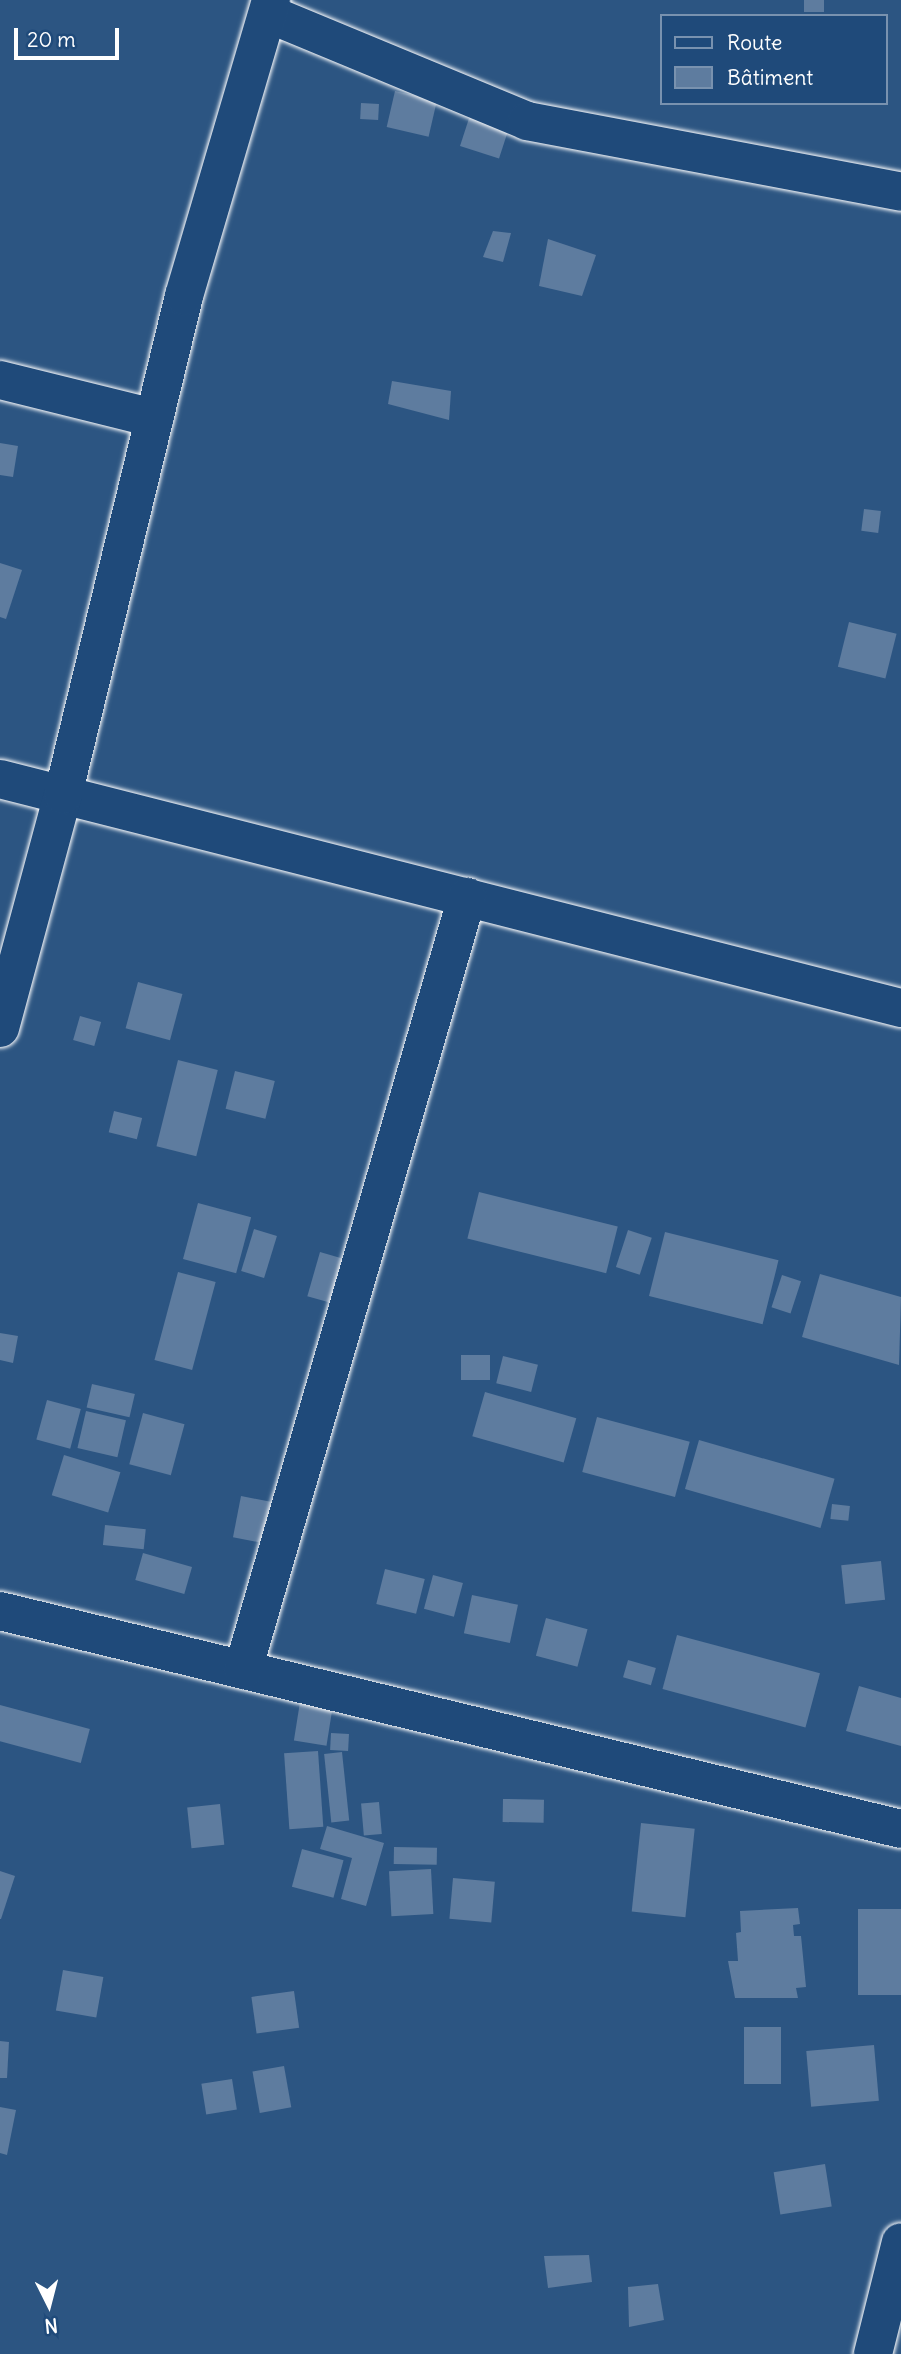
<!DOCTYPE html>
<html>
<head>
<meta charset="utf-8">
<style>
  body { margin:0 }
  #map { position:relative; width:901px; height:2354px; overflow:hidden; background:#2c5582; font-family:Delius,sans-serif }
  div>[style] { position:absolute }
  .building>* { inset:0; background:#5e7c9f; transform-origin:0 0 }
  .roads { filter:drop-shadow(0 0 2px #fff) drop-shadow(0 0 2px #fff) }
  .minor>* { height:38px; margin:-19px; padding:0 19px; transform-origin:19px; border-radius:19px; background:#1f4a7a }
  span { translate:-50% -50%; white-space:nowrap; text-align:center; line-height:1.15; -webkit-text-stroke:6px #1f4a7a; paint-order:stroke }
  .legend { position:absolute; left:660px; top:14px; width:228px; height:91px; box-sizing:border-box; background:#1f4a7a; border:2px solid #7992af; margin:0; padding:9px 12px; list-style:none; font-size:21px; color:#fff }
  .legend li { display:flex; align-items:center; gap:14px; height:35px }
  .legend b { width:35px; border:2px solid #7992af }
  .north { position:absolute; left:14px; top:2270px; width:70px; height:70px; -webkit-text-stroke:5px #1f4a7a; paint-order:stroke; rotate:174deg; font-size:19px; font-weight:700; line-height:28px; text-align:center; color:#fff }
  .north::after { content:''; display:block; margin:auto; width:24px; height:32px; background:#fff; clip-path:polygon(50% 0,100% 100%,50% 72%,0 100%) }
  .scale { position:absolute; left:14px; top:28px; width:105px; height:32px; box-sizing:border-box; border:4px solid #fff; border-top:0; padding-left:9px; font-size:21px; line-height:24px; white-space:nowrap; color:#fff; -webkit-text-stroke:5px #1f4a7a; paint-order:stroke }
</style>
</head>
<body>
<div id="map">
  <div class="building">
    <i style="left:804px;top:0;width:20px;height:12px"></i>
    <i style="left:395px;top:91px;width:43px;height:37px;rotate:13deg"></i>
    <i style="left:361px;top:103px;width:18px;height:16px;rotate:3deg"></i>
    <i style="left:473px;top:106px;width:41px;height:42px;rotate:18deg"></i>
    <i style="clip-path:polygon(493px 231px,511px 233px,503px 262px,483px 257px)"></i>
    <i style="clip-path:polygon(548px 239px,596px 255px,582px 296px,539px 286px)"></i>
    <i style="clip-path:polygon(392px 381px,451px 391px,449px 420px,388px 404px)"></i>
    <i style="clip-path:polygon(0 443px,18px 446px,13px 477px,0 475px)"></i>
    <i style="left:864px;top:509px;width:17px;height:22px;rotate:7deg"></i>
    <i style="clip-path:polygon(0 563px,22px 570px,6px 619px,0 617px)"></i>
    <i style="left:849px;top:622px;width:49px;height:46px;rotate:14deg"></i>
    <i style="left:138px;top:982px;width:46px;height:48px;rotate:15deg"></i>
    <i style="left:80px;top:1016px;width:22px;height:25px;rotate:16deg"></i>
    <i style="left:178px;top:1060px;width:41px;height:89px;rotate:14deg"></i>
    <i style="left:235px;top:1071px;width:41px;height:39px;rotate:14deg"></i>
    <i style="left:114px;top:1111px;width:29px;height:22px;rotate:14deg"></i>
    <i style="left:479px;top:1192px;width:143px;height:48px;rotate:14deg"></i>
    <i style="left:198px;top:1203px;width:55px;height:58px;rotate:15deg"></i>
    <i style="left:254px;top:1229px;width:24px;height:44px;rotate:17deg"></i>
    <i style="left:628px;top:1230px;width:25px;height:39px;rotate:18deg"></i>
    <i style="left:665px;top:1232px;width:117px;height:66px;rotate:14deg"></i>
    <i style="left:320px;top:1252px;width:25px;height:46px;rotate:16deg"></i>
    <i style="left:178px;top:1272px;width:39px;height:91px;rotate:15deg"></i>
    <i style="clip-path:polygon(820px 1274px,901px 1297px,899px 1365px,802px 1337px)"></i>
    <i style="left:782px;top:1275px;width:20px;height:34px;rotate:18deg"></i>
    <i style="clip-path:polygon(0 1333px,18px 1336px,13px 1363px,0 1360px)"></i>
    <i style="left:461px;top:1355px;width:29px;height:25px"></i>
    <i style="left:503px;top:1356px;width:36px;height:28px;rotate:14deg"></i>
    <i style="left:92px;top:1384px;width:44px;height:24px;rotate:13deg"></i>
    <i style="left:485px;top:1392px;width:95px;height:46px;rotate:16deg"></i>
    <i style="left:47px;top:1400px;width:35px;height:41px;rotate:15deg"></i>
    <i style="left:86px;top:1411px;width:41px;height:38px;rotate:13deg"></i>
    <i style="left:143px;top:1413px;width:43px;height:53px;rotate:15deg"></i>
    <i style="left:597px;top:1417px;width:96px;height:57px;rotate:15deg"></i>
    <i style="left:699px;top:1440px;width:141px;height:51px;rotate:16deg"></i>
    <i style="left:64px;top:1455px;width:59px;height:42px;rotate:17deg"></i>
    <i style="left:241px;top:1496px;width:38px;height:42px;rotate:11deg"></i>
    <i style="left:832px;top:1504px;width:18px;height:15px;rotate:6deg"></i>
    <i style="left:105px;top:1525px;width:41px;height:20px;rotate:6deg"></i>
    <i style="left:143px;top:1553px;width:51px;height:28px;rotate:16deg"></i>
    <i style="left:881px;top:1561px;width:39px;height:40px;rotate:84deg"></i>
    <i style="left:385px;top:1569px;width:41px;height:36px;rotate:14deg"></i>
    <i style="left:433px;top:1575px;width:31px;height:35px;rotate:15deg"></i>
    <i style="left:472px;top:1595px;width:47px;height:39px;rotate:12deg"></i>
    <i style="left:546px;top:1618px;width:43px;height:39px;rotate:15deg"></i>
    <i style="left:677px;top:1635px;width:148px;height:56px;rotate:15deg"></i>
    <i style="left:628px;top:1660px;width:29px;height:18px;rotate:16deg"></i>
    <i style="clip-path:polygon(859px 1686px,901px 1698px,901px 1746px,846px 1731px)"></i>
    <i style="left:300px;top:1702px;width:33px;height:39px;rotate:9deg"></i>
    <i style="left:0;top:1705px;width:93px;height:35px;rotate:15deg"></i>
    <i style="left:331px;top:1733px;width:18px;height:17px;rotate:3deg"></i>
    <i style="left:318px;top:1751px;width:76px;height:34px;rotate:86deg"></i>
    <i style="left:342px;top:1752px;width:69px;height:18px;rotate:84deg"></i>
    <i style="left:503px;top:1799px;width:41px;height:23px;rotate:1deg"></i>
    <i style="left:379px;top:1802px;width:32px;height:18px;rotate:85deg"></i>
    <i style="left:220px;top:1804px;width:41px;height:33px;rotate:84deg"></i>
    <i style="left:641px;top:1823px;width:54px;height:89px;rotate:6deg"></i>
    <i style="clip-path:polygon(327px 1826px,384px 1843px,366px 1906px,341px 1899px,352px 1858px,320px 1849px)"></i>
    <i style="left:394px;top:1847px;width:43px;height:17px;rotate:1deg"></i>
    <i style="left:302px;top:1849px;width:43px;height:39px;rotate:15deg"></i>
    <i style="left:431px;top:1869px;width:45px;height:42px;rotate:87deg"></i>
    <i style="clip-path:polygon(0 1871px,15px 1876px,1px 1919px,0 1919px)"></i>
    <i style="left:453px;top:1878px;width:42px;height:41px;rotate:5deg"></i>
    <i style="clip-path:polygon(798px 1908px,800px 1924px,793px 1925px,794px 1936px,801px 1936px,806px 1987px,796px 1988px,798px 1998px,735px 1998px,728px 1961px,738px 1961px,736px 1933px,741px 1932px,740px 1911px)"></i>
    <i style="left:901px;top:1909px;width:86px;height:43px;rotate:90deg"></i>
    <i style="left:63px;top:1970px;width:41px;height:41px;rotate:10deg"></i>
    <i style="left:294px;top:1991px;width:37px;height:43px;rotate:82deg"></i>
    <i style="left:744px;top:2027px;width:37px;height:57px"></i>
    <i style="clip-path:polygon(0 2041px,9px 2042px,7px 2078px,0 2078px)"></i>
    <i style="left:874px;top:2045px;width:56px;height:68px;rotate:85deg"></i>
    <i style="left:284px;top:2066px;width:42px;height:32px;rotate:80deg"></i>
    <i style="left:232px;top:2079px;width:31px;height:31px;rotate:81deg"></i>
    <i style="clip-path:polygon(0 2107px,16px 2110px,7px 2155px,0 2153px)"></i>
    <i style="left:825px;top:2164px;width:43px;height:52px;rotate:81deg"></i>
    <i style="clip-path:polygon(589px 2255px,592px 2282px,548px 2288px,544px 2256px)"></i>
    <i style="clip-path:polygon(658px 2284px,664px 2320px,629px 2327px,628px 2287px)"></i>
  </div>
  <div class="roads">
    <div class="minor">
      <i style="left:269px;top:14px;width:279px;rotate:22.5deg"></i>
      <i style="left:527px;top:121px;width:381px;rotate:10.7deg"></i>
      <i style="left:0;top:380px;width:159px;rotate:13.9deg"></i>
      <i style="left:0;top:779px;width:930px;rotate:14.26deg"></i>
      <i style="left:0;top:1028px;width:241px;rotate:-74.9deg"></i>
      <i style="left:63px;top:795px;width:513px;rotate:-76.37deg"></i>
      <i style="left:184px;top:296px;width:309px;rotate:-73.6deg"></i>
      <i style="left:0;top:1611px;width:927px;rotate:13.6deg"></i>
      <i style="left:243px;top:1670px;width:805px;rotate:-73.84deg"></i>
      <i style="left:873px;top:2354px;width:115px;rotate:-76deg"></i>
    </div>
  </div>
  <ul class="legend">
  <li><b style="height:9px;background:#1f4a7a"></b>Route</li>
  <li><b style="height:19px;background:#5e7c9f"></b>Bâtiment</li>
  </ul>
  <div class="north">N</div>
  <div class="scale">20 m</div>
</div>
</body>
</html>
